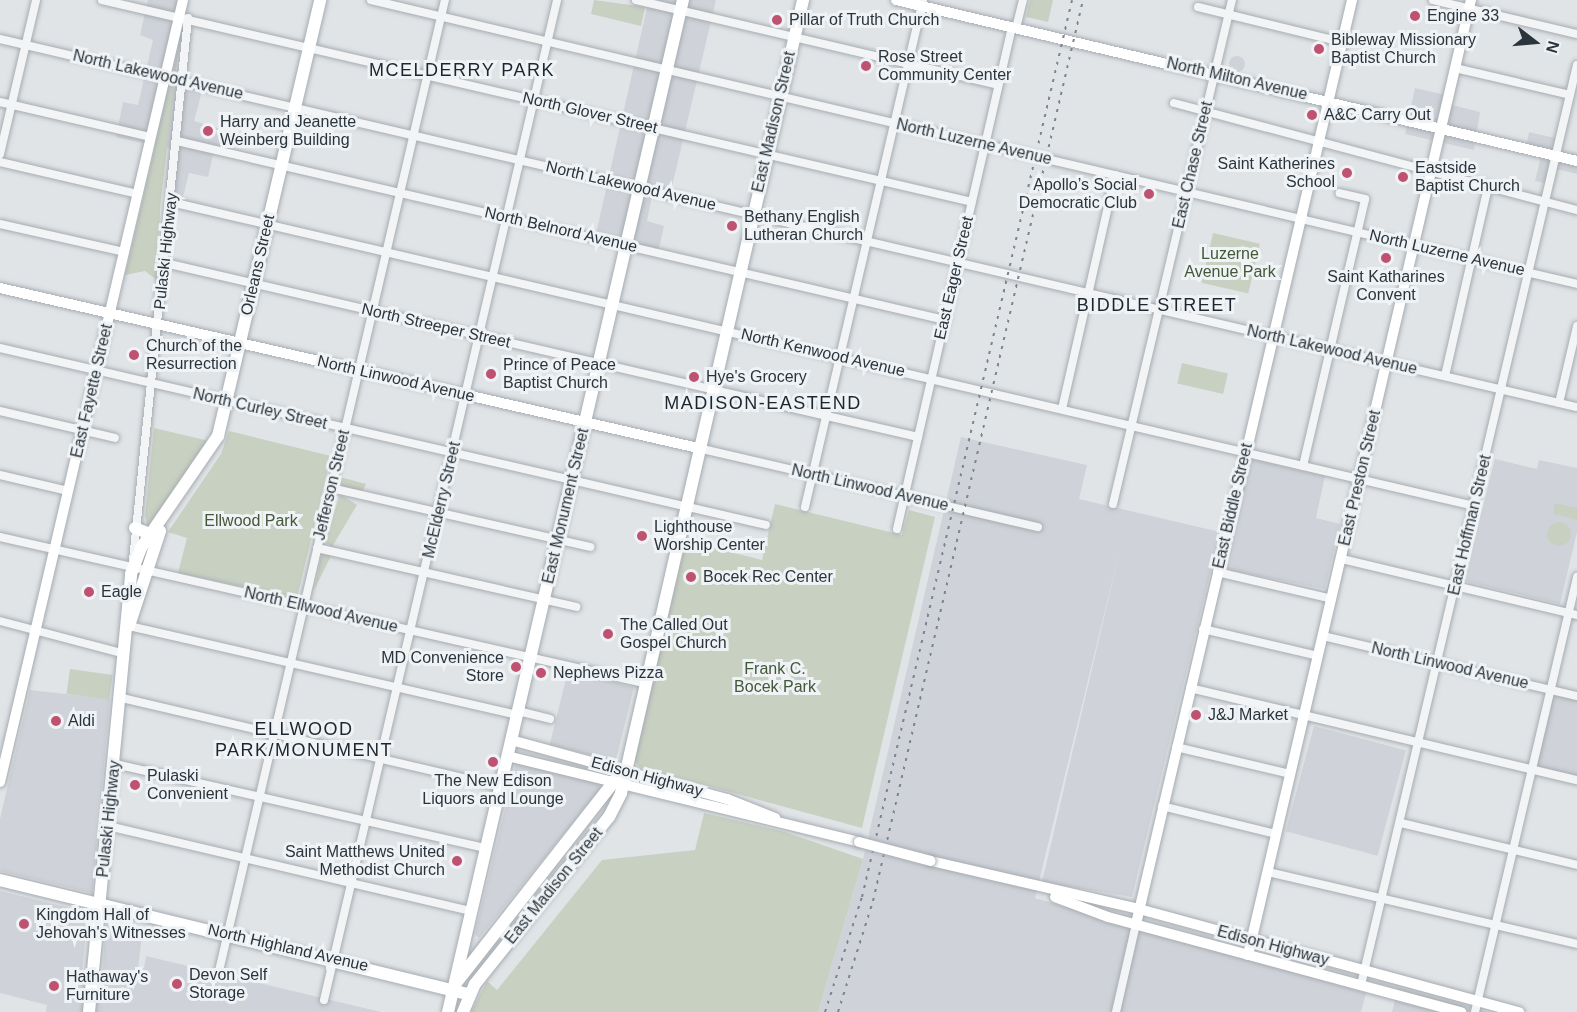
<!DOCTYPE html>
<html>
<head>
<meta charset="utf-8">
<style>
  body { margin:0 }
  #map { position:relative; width:1577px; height:1012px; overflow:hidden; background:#e0e4e7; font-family:Arial,sans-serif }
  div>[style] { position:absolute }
  .built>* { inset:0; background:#cfd3d9; transform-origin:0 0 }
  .round { border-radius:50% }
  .green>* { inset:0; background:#c8d0c2; transform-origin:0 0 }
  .roads { filter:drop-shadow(0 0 2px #a6acb1) drop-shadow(0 0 2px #a6acb1) }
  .street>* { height:8px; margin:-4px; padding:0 4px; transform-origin:4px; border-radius:4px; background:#f2f4f6 }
  .secondary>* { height:10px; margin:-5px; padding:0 5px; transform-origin:5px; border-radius:5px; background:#fff }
  .primary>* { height:12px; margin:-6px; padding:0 6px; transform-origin:6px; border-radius:6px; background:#fff }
  .rail>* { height:2px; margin-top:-1px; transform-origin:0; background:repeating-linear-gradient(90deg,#7b858f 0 3px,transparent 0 9px) }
  .bridges { filter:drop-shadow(0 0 2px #a6acb1) drop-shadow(0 0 2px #a6acb1) }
  .secondary-bridge>* { height:10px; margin:-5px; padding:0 5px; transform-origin:5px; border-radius:5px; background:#fff }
  .dots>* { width:16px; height:16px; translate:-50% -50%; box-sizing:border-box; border:3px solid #eff3f5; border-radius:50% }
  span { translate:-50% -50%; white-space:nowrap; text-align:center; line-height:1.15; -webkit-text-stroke:6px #eff3f5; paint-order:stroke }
  .poi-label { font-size:16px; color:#2b343d }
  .left { translate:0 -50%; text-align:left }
  .right { translate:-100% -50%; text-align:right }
  .street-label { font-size:16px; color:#2b343d }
  .park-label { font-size:16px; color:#435739 }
  .neighbourhood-label { font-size:18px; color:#1d252e; letter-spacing:1.5px }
  .north { position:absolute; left:1505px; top:12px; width:60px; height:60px; -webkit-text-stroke:4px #eff3f5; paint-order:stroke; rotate:106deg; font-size:16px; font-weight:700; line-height:24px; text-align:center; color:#2b343d }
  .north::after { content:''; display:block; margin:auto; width:21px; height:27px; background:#2b343d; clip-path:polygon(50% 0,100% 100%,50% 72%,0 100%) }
</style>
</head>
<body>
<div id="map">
  <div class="built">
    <i style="clip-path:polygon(148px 0,185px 0,166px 75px,204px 84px,194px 121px,235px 133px,230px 154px,214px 151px,208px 177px,189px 173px,181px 205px,171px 203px,176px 150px,116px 137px,123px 102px,138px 105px,153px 40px,140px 35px)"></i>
    <i style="clip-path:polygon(635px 0,716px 0,670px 195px,653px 191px,647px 221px,664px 226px,658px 253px,595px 238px,648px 3px)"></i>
    <i class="round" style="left:1229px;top:56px;width:16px;height:16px"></i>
    <i style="clip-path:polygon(1415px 88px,1450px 96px,1448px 104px,1480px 112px,1474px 150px,1405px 134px)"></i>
    <i style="clip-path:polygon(1529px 132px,1559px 139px,1556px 155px,1577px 160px,1577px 174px,1553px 168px,1549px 184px,1535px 181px,1542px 152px,1526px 148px)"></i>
    <i style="clip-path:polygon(961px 437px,1087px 465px,1079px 499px,1220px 532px,1132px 897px,1042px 882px,1121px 545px,1035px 898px,1366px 993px,1361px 1012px,818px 1012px,863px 859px)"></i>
    <i style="clip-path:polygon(1251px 459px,1325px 476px,1316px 518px,1340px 524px,1325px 589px,1225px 569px)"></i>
    <i style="clip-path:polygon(1495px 459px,1537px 469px,1539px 460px,1577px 468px,1577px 532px,1560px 604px,1464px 581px)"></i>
    <i style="left:568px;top:671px;width:68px;height:76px;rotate:14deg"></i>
    <i style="clip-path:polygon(1551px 689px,1577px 695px,1577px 780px,1531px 769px)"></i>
    <i style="clip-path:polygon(30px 690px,110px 699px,92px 893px,0 871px,0 819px)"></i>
    <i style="left:1314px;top:726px;width:95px;height:109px;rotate:15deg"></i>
    <i style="clip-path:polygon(516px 763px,599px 784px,600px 789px,479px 938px,475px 934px)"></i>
    <i style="clip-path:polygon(0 891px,82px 911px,87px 922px,82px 972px,93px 982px,102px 982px,106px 919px,143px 928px,138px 968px,144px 968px,146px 956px,381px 1012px,46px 1012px,47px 1005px,0 993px)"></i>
    <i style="clip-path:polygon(1398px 988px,1489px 1012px,1392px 1012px)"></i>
  </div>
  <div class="green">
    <i style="clip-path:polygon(594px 0,645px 7px,641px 26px,591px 14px)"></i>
    <i style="clip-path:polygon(1030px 0,1053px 0,1048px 22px,1026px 17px)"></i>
    <i style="clip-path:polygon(179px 44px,160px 209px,158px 281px,145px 271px,125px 275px)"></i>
    <i style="left:1213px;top:233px;width:48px;height:51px;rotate:13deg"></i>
    <i style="left:1182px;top:363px;width:47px;height:21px;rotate:13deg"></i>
    <i style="clip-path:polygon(154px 428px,209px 441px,148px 528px,145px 516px)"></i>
    <i style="clip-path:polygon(229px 431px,331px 456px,297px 598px,178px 573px,187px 538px,168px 532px,221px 454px)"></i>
    <i style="clip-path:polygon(340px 477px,366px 484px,362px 492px,341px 486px)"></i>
    <i style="clip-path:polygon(340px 494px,357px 505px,332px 547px,325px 542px)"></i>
    <i style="clip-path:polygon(1555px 503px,1577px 508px,1577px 520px,1553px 514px)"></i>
    <i style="clip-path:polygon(775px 504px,902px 535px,909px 510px,935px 517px,862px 828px,639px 767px,634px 760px,686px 541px,762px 560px)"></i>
    <i class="round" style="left:1547px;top:522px;width:24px;height:24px"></i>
    <i style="clip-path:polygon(323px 554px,331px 556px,314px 590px,321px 557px)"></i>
    <i style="left:70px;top:669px;width:43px;height:25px;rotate:8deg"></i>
    <i style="clip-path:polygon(704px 813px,785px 832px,863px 859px,818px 1012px,471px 1012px,487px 981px,497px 990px,602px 860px,695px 850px)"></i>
  </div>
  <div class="roads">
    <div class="street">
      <i style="left:102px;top:0;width:893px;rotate:13.07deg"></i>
      <i style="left:371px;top:0;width:1239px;rotate:13.25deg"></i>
      <i style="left:636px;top:0;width:372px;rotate:13.2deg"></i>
      <i style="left:1433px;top:0;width:148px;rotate:13.3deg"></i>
      <i style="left:1198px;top:7px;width:148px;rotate:13.7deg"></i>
      <i style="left:1016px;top:28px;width:29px;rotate:-76deg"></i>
      <i style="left:0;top:39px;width:1619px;rotate:13.14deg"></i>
      <i style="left:1455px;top:68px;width:118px;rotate:13.2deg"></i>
      <i style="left:0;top:102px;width:155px;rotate:13.1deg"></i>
      <i style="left:1174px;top:103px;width:417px;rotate:14.9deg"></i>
      <i style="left:177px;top:141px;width:789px;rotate:13.12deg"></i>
      <i style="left:0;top:154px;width:158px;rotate:-76.8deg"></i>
      <i style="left:0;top:162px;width:142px;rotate:13.1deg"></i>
      <i style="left:171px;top:202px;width:1338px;rotate:13.13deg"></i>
      <i style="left:0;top:224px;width:127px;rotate:12.7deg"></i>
      <i style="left:165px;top:263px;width:773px;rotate:13.01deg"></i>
      <i style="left:0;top:348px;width:786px;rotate:13.01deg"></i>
      <i style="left:1445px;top:376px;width:195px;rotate:-77.2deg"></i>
      <i style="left:1559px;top:403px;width:79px;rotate:-76.8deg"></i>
      <i style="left:1062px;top:409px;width:240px;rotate:-77.2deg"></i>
      <i style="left:0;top:411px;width:118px;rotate:13.2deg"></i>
      <i style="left:698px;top:448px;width:349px;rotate:13.1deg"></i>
      <i style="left:1303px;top:466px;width:274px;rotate:-76.9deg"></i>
      <i style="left:1365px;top:199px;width:26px;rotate:-167deg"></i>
      <i style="left:0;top:475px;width:70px;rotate:13.2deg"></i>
      <i style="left:331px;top:488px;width:266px;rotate:12.8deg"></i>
      <i style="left:1113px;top:504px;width:518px;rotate:-76.72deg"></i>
      <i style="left:805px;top:507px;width:521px;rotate:-76.9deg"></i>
      <i style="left:897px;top:529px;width:515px;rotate:-77.1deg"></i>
      <i style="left:0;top:537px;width:659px;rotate:12.79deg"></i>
      <i style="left:317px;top:548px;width:266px;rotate:12.8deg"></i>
      <i style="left:1342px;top:559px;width:242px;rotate:13.4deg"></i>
      <i style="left:133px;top:560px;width:545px;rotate:-84.21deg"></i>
      <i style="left:1217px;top:572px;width:118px;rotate:13.2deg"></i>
      <i style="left:0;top:621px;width:129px;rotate:14.8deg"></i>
      <i style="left:129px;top:626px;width:398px;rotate:12.9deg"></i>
      <i style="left:1203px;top:629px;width:118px;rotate:13.2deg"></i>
      <i style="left:1323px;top:636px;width:261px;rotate:13.3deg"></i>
      <i style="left:1190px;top:688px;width:398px;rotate:13.4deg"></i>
      <i style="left:122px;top:698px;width:388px;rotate:13.2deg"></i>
      <i style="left:518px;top:711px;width:33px;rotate:14deg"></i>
      <i style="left:1176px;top:747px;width:117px;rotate:13.3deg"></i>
      <i style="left:115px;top:764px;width:380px;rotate:12.8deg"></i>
      <i style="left:1162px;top:806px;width:117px;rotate:13.8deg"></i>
      <i style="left:1401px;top:823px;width:181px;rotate:13.4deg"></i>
      <i style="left:108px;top:826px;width:373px;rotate:13.2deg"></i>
      <i style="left:1268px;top:872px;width:317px;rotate:13.1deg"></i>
      <i style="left:219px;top:971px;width:997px;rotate:-76.9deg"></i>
      <i style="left:1361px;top:985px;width:945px;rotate:-76.79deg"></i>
      <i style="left:324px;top:1000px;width:1027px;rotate:-76.88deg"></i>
      <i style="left:1116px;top:1012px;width:90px;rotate:-77.2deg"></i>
      <i style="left:1475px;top:1012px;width:447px;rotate:-76.8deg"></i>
    </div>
    <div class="secondary">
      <i style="left:896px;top:0;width:700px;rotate:13.3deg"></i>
      <i style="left:0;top:288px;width:716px;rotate:12.91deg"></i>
      <i style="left:511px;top:740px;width:224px;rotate:15.3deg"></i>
      <i style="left:727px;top:799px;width:52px;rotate:21.6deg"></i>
      <i style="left:507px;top:756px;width:362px;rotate:13.7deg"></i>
      <i style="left:0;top:782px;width:803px;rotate:-76.83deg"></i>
      <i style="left:931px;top:861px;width:213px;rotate:13deg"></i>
      <i style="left:1139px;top:909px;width:394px;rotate:15.2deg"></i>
      <i style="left:1055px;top:897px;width:57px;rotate:20.7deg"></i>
      <i style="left:1108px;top:917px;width:366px;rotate:15.1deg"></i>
      <i style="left:1136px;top:924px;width:949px;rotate:-76.84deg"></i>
      <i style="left:1248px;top:955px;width:981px;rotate:-76.86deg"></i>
    </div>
    <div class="primary">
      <i style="left:135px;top:528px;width:16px;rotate:22deg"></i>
      <i style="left:129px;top:626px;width:100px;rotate:-71.9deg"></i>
      <i style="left:0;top:880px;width:483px;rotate:13.7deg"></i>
      <i style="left:456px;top:983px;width:271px;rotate:-51.9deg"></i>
      <i style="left:89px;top:1012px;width:440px;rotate:-84.5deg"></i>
      <i style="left:131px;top:574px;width:28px;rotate:-69deg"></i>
      <i style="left:141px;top:548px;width:136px;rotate:-55.5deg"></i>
      <i style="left:218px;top:436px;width:448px;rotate:-76.8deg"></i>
      <i style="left:448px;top:1012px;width:1039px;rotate:-76.93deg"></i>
      <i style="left:463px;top:1012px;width:30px;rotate:-67deg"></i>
      <i style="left:475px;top:984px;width:214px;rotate:-51.3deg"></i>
      <i style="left:609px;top:817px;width:27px;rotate:-63deg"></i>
      <i style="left:621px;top:793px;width:814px;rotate:-77.07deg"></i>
    </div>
  </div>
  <div class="rail">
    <i style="left:825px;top:1012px;width:121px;rotate:-72.2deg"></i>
    <i style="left:862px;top:897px;width:921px;rotate:-76.82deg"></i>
    <i style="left:838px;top:1012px;width:116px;rotate:-72.5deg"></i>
    <i style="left:873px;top:901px;width:925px;rotate:-76.88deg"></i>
  </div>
  <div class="bridges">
    <div class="secondary-bridge">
      <i style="left:859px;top:842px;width:74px;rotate:14.8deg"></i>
    </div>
  </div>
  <div class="dots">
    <i style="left:1415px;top:16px;background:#bf5270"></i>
    <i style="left:777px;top:20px;background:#bf5270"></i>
    <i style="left:1319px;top:49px;background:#bf5270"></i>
    <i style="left:866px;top:66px;background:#bf5270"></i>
    <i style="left:1312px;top:115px;background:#bf5270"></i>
    <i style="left:208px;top:131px;background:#bf5270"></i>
    <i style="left:1347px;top:173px;background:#bf5270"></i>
    <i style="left:1403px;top:177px;background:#bf5270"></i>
    <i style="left:1149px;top:194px;background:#bf5270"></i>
    <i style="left:732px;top:226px;background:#bf5270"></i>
    <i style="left:1386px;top:258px;background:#bf5270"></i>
    <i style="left:134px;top:355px;background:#bf5270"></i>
    <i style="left:491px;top:374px;background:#bf5270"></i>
    <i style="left:694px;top:377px;background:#bf5270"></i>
    <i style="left:642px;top:536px;background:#bf5270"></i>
    <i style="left:691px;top:577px;background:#bf5270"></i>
    <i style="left:89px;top:592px;background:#bf5270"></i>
    <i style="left:608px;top:634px;background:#bf5270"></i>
    <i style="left:516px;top:667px;background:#bf5270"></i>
    <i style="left:541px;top:673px;background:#bf5270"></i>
    <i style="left:1196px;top:715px;background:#bf5270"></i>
    <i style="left:56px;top:721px;background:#bf5270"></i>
    <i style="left:493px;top:762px;background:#bf5270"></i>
    <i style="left:135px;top:785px;background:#bf5270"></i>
    <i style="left:457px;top:861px;background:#bf5270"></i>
    <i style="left:24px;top:924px;background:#bf5270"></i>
    <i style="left:177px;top:984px;background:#bf5270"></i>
    <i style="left:54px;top:986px;background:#bf5270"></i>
  </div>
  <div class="poi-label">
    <span class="left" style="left:1427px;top:16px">Engine 33</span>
    <span class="left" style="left:789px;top:20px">Pillar of Truth Church</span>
    <span class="left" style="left:1331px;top:49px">Bibleway Missionary<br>Baptist Church</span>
    <span class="left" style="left:878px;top:66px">Rose Street<br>Community Center</span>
    <span class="left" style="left:1324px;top:115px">A&amp;C Carry Out</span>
    <span class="left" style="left:220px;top:131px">Harry and Jeanette<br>Weinberg Building</span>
    <span class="right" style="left:1335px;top:173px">Saint Katherines<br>School</span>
    <span class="left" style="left:1415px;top:177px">Eastside<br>Baptist Church</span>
    <span class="right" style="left:1137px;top:194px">Apollo’s Social<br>Democratic Club</span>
    <span class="left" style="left:744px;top:226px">Bethany English<br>Lutheran Church</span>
    <span style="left:1386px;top:286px">Saint Katharines<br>Convent</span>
    <span class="left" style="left:146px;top:355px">Church of the<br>Resurrection</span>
    <span class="left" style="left:503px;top:374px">Prince of Peace<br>Baptist Church</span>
    <span class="left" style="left:706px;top:377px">Hye's Grocery</span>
    <span class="left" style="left:654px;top:536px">Lighthouse<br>Worship Center</span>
    <span class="left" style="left:703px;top:577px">Bocek Rec Center</span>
    <span class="left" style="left:101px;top:592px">Eagle</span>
    <span class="left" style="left:620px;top:634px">The Called Out<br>Gospel Church</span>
    <span class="right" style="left:504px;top:667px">MD Convenience<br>Store</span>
    <span class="left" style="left:553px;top:673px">Nephews Pizza</span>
    <span class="left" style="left:1208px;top:715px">J&amp;J Market</span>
    <span class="left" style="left:68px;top:721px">Aldi</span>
    <span class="left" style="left:147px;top:785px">Pulaski<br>Convenient</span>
    <span style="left:493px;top:790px">The New Edison<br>Liquors and Lounge</span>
    <span class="right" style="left:445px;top:861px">Saint Matthews United<br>Methodist Church</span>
    <span class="left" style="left:36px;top:924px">Kingdom Hall of<br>Jehovah's Witnesses</span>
    <span class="left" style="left:189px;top:984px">Devon Self<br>Storage</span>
    <span class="left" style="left:66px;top:986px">Hathaway's<br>Furniture</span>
  </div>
  <div class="street-label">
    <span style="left:158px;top:75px;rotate:13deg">North Lakewood Avenue</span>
    <span style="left:1237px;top:79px;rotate:13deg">North Milton Avenue</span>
    <span style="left:590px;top:113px;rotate:13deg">North Glover Street</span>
    <span style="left:774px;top:122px;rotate:-77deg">East Madison Street</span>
    <span style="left:974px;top:142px;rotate:13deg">North Luzerne Avenue</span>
    <span style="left:1193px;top:165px;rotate:-77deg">East Chase Street</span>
    <span style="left:631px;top:186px;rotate:13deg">North Lakewood Avenue</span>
    <span style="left:561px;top:230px;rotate:13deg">North Belnord Avenue</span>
    <span style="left:166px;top:251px;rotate:-84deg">Pulaski Highway</span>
    <span style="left:1447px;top:253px;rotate:13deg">North Luzerne Avenue</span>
    <span style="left:258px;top:265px;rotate:-77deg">Orleans Street</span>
    <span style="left:954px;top:278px;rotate:-77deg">East Eager Street</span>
    <span style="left:436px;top:326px;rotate:13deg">North Streeper Street</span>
    <span style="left:1332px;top:350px;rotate:13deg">North Lakewood Avenue</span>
    <span style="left:823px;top:353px;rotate:13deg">North Kenwood Avenue</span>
    <span style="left:396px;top:379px;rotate:13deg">North Linwood Avenue</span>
    <span style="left:92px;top:391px;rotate:-77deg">East Fayette Street</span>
    <span style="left:260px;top:409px;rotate:13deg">North Curley Street</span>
    <span style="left:1360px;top:478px;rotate:-77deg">East Preston Street</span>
    <span style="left:332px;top:485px;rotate:-77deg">Jefferson Street</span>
    <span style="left:870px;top:488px;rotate:13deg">North Linwood Avenue</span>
    <span style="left:442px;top:500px;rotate:-77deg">McElderry Street</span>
    <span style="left:566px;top:506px;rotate:-77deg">East Monument Street</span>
    <span style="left:1233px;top:506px;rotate:-77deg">East Biddle Street</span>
    <span style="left:1470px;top:525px;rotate:-77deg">East Hoffman Street</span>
    <span style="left:321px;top:610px;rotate:13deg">North Ellwood Avenue</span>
    <span style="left:1450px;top:666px;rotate:13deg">North Linwood Avenue</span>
    <span style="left:647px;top:777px;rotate:15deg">Edison Highway</span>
    <span style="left:109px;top:819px;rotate:-84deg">Pulaski Highway</span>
    <span style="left:554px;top:886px;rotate:-51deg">East Madison Street</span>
    <span style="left:1273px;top:946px;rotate:15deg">Edison Highway</span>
    <span style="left:288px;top:948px;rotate:13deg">North Highland Avenue</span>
  </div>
  <div class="park-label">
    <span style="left:1230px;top:263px">Luzerne<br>Avenue Park</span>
    <span style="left:251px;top:521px">Ellwood Park</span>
    <span style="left:775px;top:678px">Frank C.<br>Bocek Park</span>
  </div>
  <div class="neighbourhood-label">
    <span style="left:462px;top:70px">MCELDERRY PARK</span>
    <span style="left:1157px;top:305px">BIDDLE STREET</span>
    <span style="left:763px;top:403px">MADISON-EASTEND</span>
    <span style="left:304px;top:740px">ELLWOOD<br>PARK/MONUMENT</span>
  </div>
  <div class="north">N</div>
</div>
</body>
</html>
